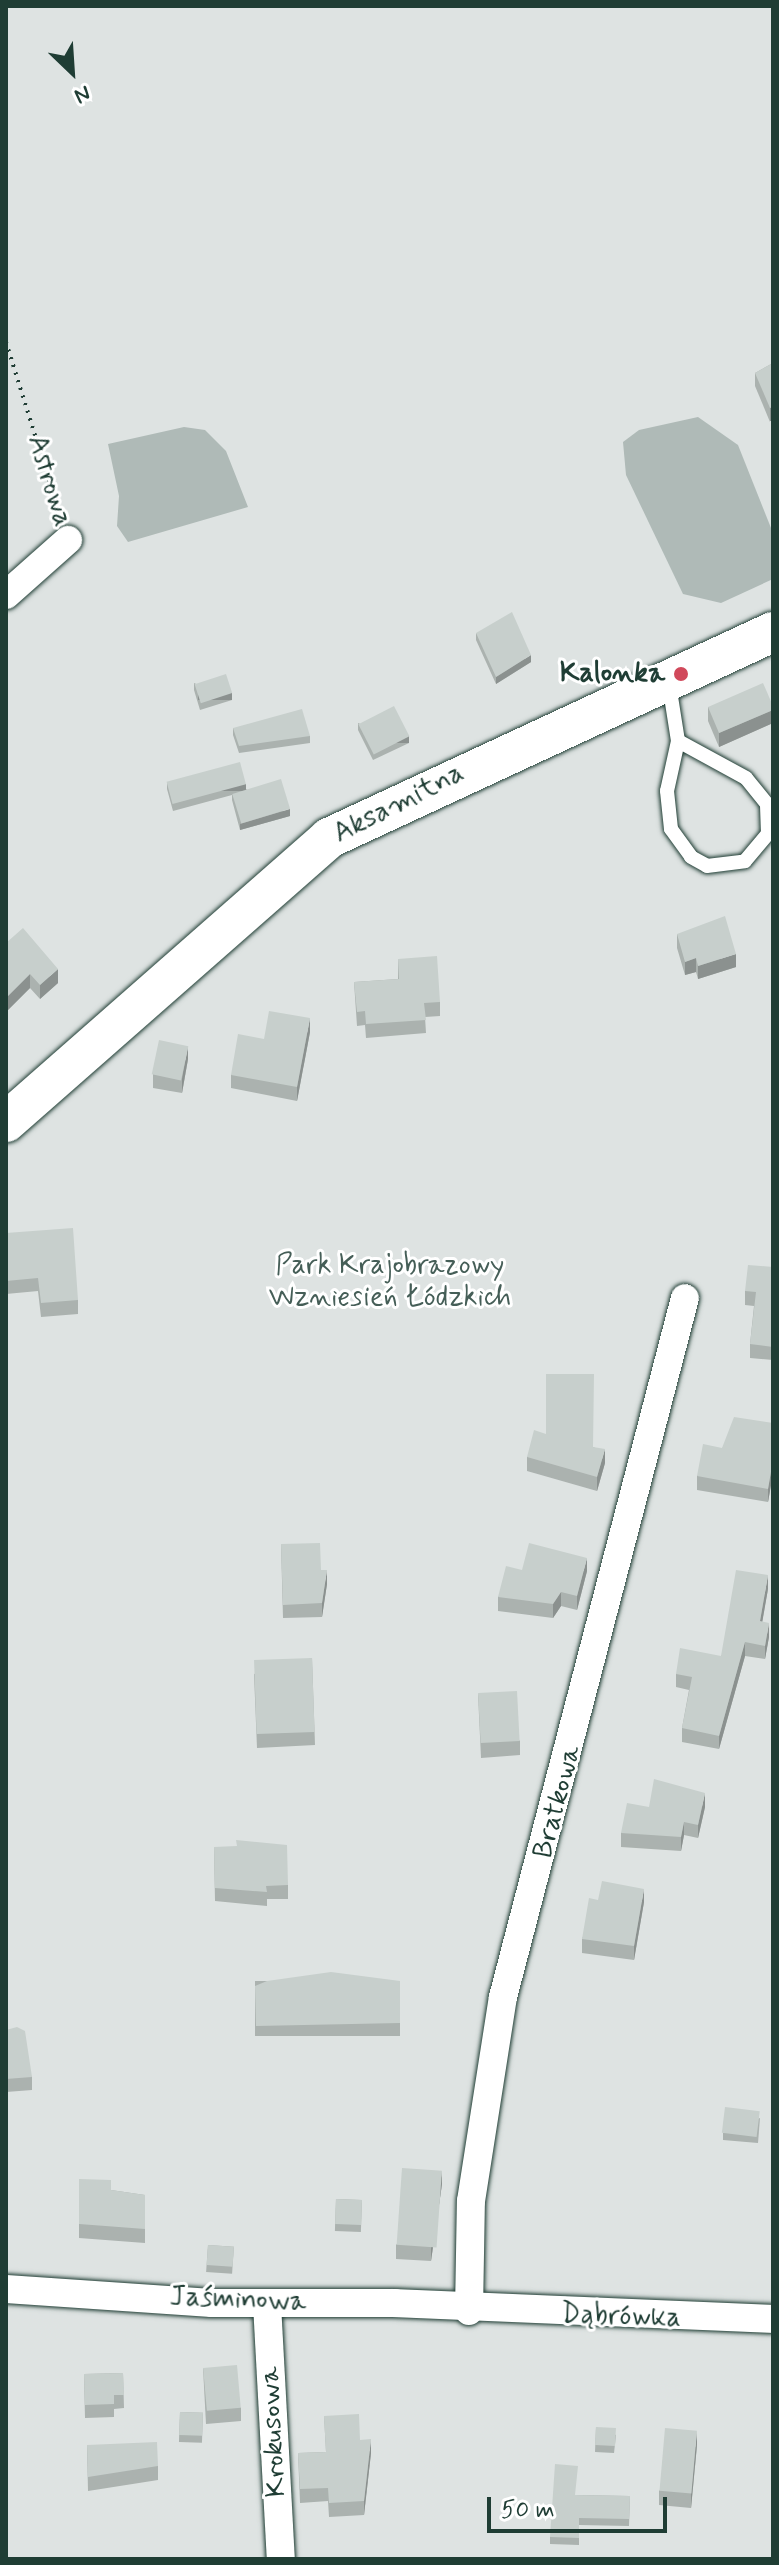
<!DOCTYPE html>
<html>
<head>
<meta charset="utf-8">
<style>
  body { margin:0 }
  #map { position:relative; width:779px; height:2565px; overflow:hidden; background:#fff; font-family:Mynerve,sans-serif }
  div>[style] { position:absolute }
  .green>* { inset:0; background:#dee3e2; transform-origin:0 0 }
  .water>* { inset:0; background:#afbab7 }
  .path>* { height:4px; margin-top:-2px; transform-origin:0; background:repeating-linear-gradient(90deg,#1f3d34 0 2px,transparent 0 8px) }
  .roads { filter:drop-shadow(0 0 2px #1f3d34) drop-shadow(0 0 2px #1f3d34) }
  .lane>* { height:14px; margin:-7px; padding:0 7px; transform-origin:7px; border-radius:7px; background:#fff }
  .street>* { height:28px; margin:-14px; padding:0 14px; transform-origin:14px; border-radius:14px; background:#fff }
  .secondary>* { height:40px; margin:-20px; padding:0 20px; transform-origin:20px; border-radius:20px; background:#fff }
  .wall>* { inset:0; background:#abb2af; transform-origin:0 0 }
  .shaded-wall>* { inset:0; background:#8b918f; transform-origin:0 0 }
  .building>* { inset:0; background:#c7cfcc; transform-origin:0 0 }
  .dots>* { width:22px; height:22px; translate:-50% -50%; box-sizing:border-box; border:4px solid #fff; border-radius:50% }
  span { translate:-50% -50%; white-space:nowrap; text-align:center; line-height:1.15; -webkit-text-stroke:6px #fff; paint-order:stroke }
  .street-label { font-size:28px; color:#1f3d34 }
  .poi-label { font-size:28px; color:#1f3d34; font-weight:700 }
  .right { translate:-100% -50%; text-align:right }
  .park-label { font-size:28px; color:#455e57 }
  .frame { position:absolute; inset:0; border:8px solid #1f3d34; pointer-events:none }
  .north { position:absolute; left:32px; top:32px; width:80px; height:80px; -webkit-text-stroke:6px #fff; paint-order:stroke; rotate:155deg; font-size:22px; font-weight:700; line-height:32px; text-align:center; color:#1f3d34 }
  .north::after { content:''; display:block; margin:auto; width:28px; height:36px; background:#1f3d34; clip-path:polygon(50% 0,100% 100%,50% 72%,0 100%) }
  .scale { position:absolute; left:487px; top:2497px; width:180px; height:36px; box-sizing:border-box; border:4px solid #1f3d34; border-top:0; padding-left:10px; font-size:24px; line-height:28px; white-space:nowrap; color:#1f3d34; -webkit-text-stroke:6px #fff; paint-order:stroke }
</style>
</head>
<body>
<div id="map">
  <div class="green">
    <i style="left:6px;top:6px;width:767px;height:2553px"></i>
  </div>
  <div class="water">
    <i style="clip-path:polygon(698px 417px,738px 445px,773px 533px,773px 579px,721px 603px,683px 594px,626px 475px,623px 442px,639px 430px)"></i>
    <i style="clip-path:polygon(184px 427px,205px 430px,226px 451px,248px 507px,128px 542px,117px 526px,119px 496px,108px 444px)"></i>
  </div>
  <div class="path">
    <i style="left:6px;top:342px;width:181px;rotate:72.7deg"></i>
  </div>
  <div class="roads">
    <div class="lane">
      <i style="left:669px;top:684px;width:58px;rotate:81deg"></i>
      <i style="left:678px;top:741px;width:51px;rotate:102.4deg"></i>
      <i style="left:667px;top:791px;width:38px;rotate:84deg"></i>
      <i style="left:671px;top:829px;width:34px;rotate:54deg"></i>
      <i style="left:691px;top:857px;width:18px;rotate:29deg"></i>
      <i style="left:707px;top:866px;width:38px;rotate:-7deg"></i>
      <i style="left:745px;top:861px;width:35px;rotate:-50deg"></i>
      <i style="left:768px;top:834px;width:30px;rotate:-92deg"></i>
      <i style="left:767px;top:804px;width:33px;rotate:-129deg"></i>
      <i style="left:746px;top:778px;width:77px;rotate:-151.4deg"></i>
    </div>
    <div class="street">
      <i style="left:6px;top:595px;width:83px;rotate:-41.6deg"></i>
      <i style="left:6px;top:2289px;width:206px;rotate:3.9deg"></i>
      <i style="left:212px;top:2303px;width:183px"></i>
      <i style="left:395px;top:2303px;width:378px;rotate:2.4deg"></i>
      <i style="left:267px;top:2304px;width:255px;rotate:86.9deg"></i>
      <i style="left:469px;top:2311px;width:110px;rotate:-89deg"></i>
      <i style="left:471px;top:2201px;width:206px;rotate:-81.1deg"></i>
      <i style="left:503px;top:1997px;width:722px;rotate:-75.41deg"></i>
    </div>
    <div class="secondary">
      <i style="left:6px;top:1122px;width:430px;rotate:-41.3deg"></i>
      <i style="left:329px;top:838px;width:489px;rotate:-24.9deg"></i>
    </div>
  </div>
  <div class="wall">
    <i style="clip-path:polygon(773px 363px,770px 422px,755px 386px,755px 373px)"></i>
    <i style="clip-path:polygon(476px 633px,531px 662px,496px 684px,476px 640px)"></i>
    <i style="clip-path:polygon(194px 683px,232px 700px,200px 710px,194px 690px)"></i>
    <i style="clip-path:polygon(773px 706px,773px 723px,719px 747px,708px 721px,708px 707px)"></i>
    <i style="clip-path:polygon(358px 723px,409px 743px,373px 760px,358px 730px)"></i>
    <i style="clip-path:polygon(233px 728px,310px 736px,310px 743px,239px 753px,233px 735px)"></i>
    <i style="clip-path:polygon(167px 782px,246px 789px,290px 816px,240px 830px,232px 800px,232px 795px,173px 811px,167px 789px)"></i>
    <i style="clip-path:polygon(677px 934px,736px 967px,698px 979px,696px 972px,685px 975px,677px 948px)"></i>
    <i style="clip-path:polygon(6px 943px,58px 983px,40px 999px,30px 988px,6px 1012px)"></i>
    <i style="clip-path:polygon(398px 959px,440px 1002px,440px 1016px,425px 1017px,426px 1033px,366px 1038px,365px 1025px,357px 1026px,354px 982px,398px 979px)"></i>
    <i style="clip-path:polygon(310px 1032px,297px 1101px,231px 1088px,231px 1075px,264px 1039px)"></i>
    <i style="clip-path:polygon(188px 1059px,182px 1093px,153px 1088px,153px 1074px)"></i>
    <i style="clip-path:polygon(6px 1233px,78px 1300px,78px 1314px,41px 1317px,38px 1291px,6px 1294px)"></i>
    <i style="clip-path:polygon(773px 1267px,773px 1360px,750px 1358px,750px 1344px,754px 1306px,745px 1305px,745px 1291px)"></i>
    <i style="clip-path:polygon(773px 1423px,773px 1474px,768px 1502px,697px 1490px,697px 1476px,722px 1448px)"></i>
    <i style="clip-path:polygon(594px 1447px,605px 1463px,597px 1491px,527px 1471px,527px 1457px)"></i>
    <i style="clip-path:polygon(281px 1544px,321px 1570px,327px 1584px,322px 1617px,283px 1618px)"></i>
    <i style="clip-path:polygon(522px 1570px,587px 1571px,577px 1610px,561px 1606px,553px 1618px,498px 1611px,498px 1597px)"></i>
    <i style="clip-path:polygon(768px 1589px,762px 1622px,769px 1637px,765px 1659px,745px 1656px,719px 1749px,682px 1742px,682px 1728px,689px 1690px,676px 1687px,676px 1674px,721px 1656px)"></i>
    <i style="clip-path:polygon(312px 1658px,315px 1745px,257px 1748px,254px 1674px)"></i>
    <i style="clip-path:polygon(478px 1694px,520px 1741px,520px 1755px,481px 1758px)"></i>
    <i style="clip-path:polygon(649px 1807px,705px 1807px,698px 1838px,684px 1835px,681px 1851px,621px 1847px,621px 1833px)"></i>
    <i style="clip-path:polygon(214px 1847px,288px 1885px,288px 1899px,267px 1899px,267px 1906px,215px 1901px)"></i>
    <i style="clip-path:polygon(598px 1900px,644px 1902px,634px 1960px,582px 1953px,582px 1939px)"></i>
    <i style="left:400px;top:1981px;width:55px;height:145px;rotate:90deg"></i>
    <i style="clip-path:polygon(6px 2030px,32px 2077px,32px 2090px,6px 2092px)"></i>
    <i style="clip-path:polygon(760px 2118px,758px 2143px,723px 2140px,723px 2133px)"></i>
    <i style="clip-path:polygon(79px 2179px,111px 2190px,145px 2195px,145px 2243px,79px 2238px)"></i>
    <i style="clip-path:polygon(442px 2184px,431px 2261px,396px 2259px,396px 2245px)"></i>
    <i style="left:336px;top:2199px;width:26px;height:32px;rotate:2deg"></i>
    <i style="left:208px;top:2245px;width:26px;height:27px;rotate:4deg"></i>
    <i style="clip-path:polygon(203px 2368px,241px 2408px,241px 2421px,206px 2424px)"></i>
    <i style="clip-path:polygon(123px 2373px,124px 2408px,114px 2409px,114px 2417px,85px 2418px,84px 2374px)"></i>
    <i style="left:180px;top:2412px;width:23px;height:30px;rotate:2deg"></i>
    <i style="clip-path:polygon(324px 2416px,360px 2440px,371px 2453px,364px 2515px,329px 2517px,328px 2501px,300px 2503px,298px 2453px,326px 2452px)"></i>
    <i style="clip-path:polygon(596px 2427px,616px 2435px,614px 2453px,595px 2452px)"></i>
    <i style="clip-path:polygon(87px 2445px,158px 2466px,158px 2480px,88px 2491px)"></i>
    <i style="clip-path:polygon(697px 2445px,691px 2508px,659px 2505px,659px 2491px)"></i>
    <i style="clip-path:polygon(576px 2495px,630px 2496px,629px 2526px,579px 2525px,579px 2545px,550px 2544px,550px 2537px)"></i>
  </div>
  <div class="shaded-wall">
    <i style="left:773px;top:407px;width:14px;height:3px;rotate:90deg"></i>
    <i style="clip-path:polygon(531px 655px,531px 662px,496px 684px,496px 677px)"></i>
    <i style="left:232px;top:693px;width:7px;height:34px;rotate:90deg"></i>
    <i style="clip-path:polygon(773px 710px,773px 723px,719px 747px,719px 733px)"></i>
    <i style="left:409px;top:736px;width:7px;height:40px;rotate:90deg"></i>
    <i style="left:246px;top:784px;width:7px;height:76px;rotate:90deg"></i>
    <i style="clip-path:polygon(290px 809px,290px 816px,240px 830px,240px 824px)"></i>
    <i style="clip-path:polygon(736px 954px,736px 967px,698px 979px,698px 966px)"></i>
    <i style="clip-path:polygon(696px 958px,696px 972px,685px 975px,685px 962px)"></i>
    <i style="clip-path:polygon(58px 969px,58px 983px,40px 999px,40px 985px)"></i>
    <i style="clip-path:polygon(30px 974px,30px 988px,6px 1012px,6px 998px)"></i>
    <i style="clip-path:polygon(310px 1018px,310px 1032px,297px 1101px,297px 1087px)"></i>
    <i style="clip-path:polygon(188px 1046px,188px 1059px,182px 1093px,182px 1079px)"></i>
    <i style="clip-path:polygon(605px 1449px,605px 1463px,597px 1491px,597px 1477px)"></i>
    <i style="clip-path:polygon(773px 1460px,773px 1474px,768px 1502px,768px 1489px)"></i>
    <i style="clip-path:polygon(587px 1558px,587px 1571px,577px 1610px,577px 1596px)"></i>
    <i style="clip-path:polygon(327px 1570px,327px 1584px,322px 1617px,322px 1603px)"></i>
    <i style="clip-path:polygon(768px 1575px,768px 1589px,760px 1635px,760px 1621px)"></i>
    <i style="clip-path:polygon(561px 1592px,561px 1606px,553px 1618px,553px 1604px)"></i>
    <i style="clip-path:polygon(769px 1623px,769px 1637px,765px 1659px,765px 1646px)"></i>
    <i style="clip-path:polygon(745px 1642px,745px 1656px,719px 1749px,719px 1736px)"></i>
    <i style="clip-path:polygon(705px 1793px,705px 1807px,698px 1838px,698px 1825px)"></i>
    <i style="clip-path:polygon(684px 1822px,684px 1835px,681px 1851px,681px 1837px)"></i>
    <i style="clip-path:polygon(644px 1889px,644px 1902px,634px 1960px,634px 1946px)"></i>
    <i style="clip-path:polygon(442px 2171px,442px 2184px,431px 2261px,431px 2248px)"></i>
    <i style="clip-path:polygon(697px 2431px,697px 2445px,691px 2508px,691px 2494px)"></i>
    <i style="clip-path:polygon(371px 2439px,371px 2453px,364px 2515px,364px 2501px)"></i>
  </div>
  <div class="building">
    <i style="clip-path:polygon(773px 363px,773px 407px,770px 408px,755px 373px)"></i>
    <i style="clip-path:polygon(512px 612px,531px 655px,496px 677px,476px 633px)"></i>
    <i style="left:226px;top:674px;width:20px;height:33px;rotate:72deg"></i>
    <i style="clip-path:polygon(763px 683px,773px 706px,773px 710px,719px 733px,708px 707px)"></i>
    <i style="left:394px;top:706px;width:34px;height:40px;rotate:63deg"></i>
    <i style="clip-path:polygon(302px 709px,310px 736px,239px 746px,233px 728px)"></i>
    <i style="left:240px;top:762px;width:23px;height:76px;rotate:75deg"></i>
    <i style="left:281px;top:779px;width:31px;height:51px;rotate:73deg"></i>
    <i style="clip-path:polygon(725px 916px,736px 954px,698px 966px,696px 958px,685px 962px,677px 934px)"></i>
    <i style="clip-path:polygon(23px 928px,58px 969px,40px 985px,30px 974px,6px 998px,6px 943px)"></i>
    <i style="clip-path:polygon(437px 956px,440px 1002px,424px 1003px,426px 1020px,366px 1024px,365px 1011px,357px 1012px,354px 982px,399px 979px,398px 959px)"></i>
    <i style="clip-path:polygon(269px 1011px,310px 1018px,297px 1087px,231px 1075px,238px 1034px,264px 1039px)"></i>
    <i style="left:159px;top:1040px;width:30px;height:35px;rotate:12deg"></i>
    <i style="clip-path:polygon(73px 1228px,78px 1300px,41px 1303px,38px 1278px,6px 1281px,6px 1233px)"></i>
    <i style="clip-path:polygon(748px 1265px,773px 1267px,773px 1347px,750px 1344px,756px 1292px,745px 1291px)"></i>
    <i style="clip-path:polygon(546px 1374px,594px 1374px,593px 1447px,605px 1449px,597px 1477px,527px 1457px,534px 1430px,546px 1434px)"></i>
    <i style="clip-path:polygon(734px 1417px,773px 1423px,773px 1460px,768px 1489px,697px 1476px,703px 1444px,722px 1448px)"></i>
    <i style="clip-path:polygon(320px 1543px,321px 1570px,327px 1570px,322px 1603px,283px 1605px,281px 1544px)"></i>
    <i style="clip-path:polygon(529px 1543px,587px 1558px,577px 1596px,561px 1592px,553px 1604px,498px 1597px,506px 1566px,522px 1570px)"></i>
    <i style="clip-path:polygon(736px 1570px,768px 1575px,760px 1621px,769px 1623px,765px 1646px,745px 1642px,719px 1736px,682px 1728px,692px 1677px,676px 1674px,680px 1648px,721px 1656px)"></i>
    <i style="left:312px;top:1658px;width:74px;height:58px;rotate:88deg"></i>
    <i style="left:517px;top:1691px;width:50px;height:39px;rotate:87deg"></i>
    <i style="clip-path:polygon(654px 1779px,705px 1793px,698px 1825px,684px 1822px,681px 1837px,621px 1833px,627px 1803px,649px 1807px)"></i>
    <i style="clip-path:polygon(236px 1840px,287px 1845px,288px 1885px,266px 1886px,267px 1892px,215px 1888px,214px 1847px,237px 1846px)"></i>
    <i style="clip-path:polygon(602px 1881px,644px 1889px,634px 1946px,582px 1939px,589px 1898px,598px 1900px)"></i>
    <i style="clip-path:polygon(331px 1972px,400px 1981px,400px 2023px,256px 2026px,255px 1986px,267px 1981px)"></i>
    <i style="clip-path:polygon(17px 2027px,25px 2031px,32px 2077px,6px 2079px,6px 2030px)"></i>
    <i style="left:725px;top:2107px;width:35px;height:26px;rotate:7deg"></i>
    <i style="left:402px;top:2168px;width:40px;height:77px;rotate:4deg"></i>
    <i style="clip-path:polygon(79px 2179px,111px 2180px,111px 2190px,145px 2195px,145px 2229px,79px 2224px)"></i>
    <i style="left:336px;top:2199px;width:26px;height:25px;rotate:2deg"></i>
    <i style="left:208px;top:2245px;width:26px;height:20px;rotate:4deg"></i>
    <i style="left:237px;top:2365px;width:43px;height:34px;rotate:85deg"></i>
    <i style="clip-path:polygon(123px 2373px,124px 2395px,114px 2395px,114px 2404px,85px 2405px,84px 2374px)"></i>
    <i style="left:180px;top:2412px;width:23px;height:23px;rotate:2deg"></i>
    <i style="clip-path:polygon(359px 2414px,360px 2440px,371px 2439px,364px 2501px,329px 2503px,328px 2488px,300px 2489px,298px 2453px,326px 2452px,324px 2416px)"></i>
    <i style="left:596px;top:2427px;width:20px;height:18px;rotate:3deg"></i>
    <i style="left:665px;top:2428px;width:32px;height:63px;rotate:5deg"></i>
    <i style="clip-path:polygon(157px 2442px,158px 2466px,88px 2477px,87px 2445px)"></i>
    <i style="clip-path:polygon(555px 2464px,578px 2466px,575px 2495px,630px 2496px,629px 2519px,579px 2518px,579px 2538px,550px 2537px)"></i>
  </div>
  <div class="dots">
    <i style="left:681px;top:674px;background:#d1495b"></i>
  </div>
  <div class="street-label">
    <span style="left:49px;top:481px;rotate:73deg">Astrowa</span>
    <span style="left:399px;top:804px;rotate:-27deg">Aksamitna</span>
    <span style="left:558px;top:1802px;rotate:-75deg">Bratkowa</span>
    <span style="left:238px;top:2300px;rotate:2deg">Jaśminowa</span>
    <span style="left:621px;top:2317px;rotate:2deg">Dąbrówka</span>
    <span style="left:274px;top:2432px;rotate:-93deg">Krokusowa</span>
  </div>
  <div class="poi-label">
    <span class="right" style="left:665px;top:674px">Kalonka</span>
  </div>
  <div class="park-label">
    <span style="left:390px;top:1282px">Park Krajobrazowy<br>Wzniesień Łódzkich</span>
  </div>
  <div class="frame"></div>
  <div class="north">N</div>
  <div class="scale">50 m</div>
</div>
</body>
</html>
